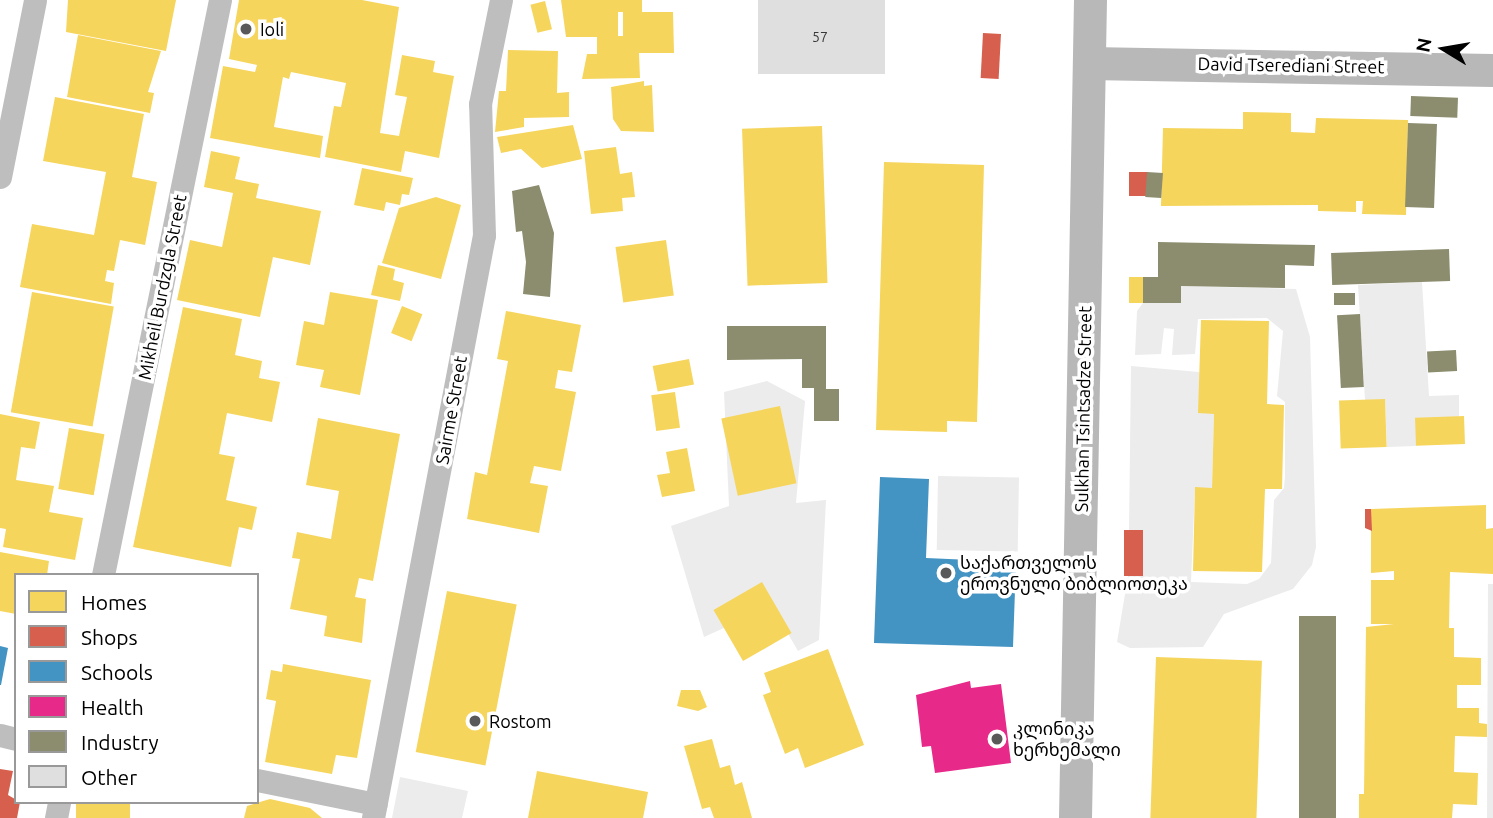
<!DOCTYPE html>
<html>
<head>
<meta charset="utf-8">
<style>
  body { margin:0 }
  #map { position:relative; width:1493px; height:818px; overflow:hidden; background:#fff; font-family:Ubuntu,"Noto Sans Georgian",sans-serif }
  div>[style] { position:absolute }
  .green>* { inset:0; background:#ececec; transform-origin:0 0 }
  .homes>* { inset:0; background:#f6d55c; transform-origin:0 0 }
  .shops>* { inset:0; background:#d6604d; transform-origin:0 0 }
  .schools>* { inset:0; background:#4393c3 }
  .health>* { inset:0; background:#e7298a }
  .industry>* { inset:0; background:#8c8c6e; transform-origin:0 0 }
  .building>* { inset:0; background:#dfdfdf; transform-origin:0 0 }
  .street>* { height:23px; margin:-11.5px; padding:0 11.5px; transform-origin:11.5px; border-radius:11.5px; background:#bebebe }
  .secondary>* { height:33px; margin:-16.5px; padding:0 16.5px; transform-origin:16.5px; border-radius:16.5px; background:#b8b8b8 }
  .dots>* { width:19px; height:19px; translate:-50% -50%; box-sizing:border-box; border:4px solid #fff; border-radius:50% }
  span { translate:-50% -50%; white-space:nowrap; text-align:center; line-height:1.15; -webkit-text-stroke:7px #fff; paint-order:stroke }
  .number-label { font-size:14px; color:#383838 }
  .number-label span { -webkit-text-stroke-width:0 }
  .poi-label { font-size:18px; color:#000 }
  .left { translate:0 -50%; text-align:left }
  .street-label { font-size:18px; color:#000 }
  .legend { position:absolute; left:14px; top:573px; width:245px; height:231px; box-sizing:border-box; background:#fff; border:2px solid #999; margin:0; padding:9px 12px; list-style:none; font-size:21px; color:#000 }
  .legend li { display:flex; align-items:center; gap:14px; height:35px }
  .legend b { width:35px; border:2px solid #999 }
  .north { position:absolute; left:1409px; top:14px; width:70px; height:70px; -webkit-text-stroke:5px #fff; paint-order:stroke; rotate:281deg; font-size:19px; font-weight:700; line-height:28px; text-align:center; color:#000 }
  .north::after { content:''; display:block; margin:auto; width:24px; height:32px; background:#000; clip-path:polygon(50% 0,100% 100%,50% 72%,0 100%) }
</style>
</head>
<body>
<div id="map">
  <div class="green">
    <i style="clip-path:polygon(1422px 282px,1429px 396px,1459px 395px,1459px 416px,1416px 446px,1387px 447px,1385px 400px,1365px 400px,1358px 285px)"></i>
    <i style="clip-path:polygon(1181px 286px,1296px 289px,1310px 337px,1316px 547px,1312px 565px,1293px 589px,1224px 614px,1203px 647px,1130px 648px,1117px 642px,1128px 576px,1143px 575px,1143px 530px,1129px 530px,1131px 366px,1199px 372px,1214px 414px,1212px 488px,1195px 488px,1191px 582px,1247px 584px,1259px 579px,1271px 563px,1274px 500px,1284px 488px,1285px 476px,1285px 402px,1277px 396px,1283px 331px,1267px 318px,1198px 319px,1195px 354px,1172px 355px,1174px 329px,1164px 328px,1161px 354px,1135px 355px,1137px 311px,1143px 303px,1181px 303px)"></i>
    <i style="clip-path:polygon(767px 381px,805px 401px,796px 503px,826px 500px,819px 640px,798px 651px,772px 606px,704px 637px,671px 526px,729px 506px,724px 392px)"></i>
    <i style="left:938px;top:476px;width:81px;height:74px;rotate:1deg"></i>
    <i style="clip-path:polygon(1488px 584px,1493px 584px,1493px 818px,1487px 818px)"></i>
    <i style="clip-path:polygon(400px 777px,468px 791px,462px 818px,392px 818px)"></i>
  </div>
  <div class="homes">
    <i style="clip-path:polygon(68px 0,176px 0,166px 51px,66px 32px)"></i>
    <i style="clip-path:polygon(239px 0,362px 0,399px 7px,380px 133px,399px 136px,407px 97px,395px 95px,402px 55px,435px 61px,433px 72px,454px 76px,439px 158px,405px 151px,401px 172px,325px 157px,334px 106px,341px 107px,346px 83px,291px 72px,289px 79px,283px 77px,274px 127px,323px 136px,320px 158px,210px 138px,223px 66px,255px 72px,257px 65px,229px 59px)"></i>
    <i style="clip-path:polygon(evenodd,561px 0,642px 0,642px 12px,673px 12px,674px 53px,639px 53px,640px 78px,582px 79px,587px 54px,597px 54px,597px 37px,566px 37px,561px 0,618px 12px,623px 12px,623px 36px,618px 36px,618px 12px)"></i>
    <i style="left:545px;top:1px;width:29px;height:15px;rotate:76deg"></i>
    <i style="clip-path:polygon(78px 35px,161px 51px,148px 92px,154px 93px,150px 113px,67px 97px)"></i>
    <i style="clip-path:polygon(508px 50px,558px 51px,557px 93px,569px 92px,569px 117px,524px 118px,524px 127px,495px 132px,499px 91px,506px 91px)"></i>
    <i style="clip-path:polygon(644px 81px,644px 86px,652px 85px,654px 132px,621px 131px,613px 119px,611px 87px)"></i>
    <i style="clip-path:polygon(55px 97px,144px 114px,132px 177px,157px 182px,145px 245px,120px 240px,114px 271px,107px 270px,105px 281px,114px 283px,111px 304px,20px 287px,32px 224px,94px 235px,106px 172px,43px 161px)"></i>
    <i style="clip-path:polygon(1243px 112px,1291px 113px,1291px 132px,1315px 133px,1316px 118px,1408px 120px,1406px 215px,1362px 214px,1363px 201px,1356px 201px,1356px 212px,1318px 211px,1318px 205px,1161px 206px,1163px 128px,1243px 129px)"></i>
    <i style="clip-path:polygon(573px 125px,582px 159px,542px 168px,521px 149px,501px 153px,497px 137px)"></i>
    <i style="left:822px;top:126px;width:157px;height:80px;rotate:88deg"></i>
    <i style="clip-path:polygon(616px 147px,620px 174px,632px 172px,635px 197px,622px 198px,623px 211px,591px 214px,584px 151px)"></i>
    <i style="clip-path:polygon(211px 151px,240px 157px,235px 179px,259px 184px,256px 198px,321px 211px,310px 265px,273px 257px,260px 317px,177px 300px,190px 240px,222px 247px,233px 193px,204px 187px)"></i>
    <i style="clip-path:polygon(884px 162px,984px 165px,977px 422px,947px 421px,947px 432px,876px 430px)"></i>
    <i style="clip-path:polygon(362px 168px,413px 178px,409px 195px,402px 194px,400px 205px,386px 202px,384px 211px,354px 205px)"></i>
    <i style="clip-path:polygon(436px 197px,461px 205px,441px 279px,382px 263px,399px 208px)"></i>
    <i style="left:666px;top:240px;width:56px;height:51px;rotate:82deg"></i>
    <i style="clip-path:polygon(378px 265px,395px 269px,393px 280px,404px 283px,400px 301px,371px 295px)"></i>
    <i style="left:1129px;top:277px;width:14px;height:26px"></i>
    <i style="left:32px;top:292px;width:83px;height:122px;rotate:10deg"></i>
    <i style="clip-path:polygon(330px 292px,378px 300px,360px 395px,320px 387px,324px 370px,296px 365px,304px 321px,324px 325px)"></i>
    <i style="left:402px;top:306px;width:22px;height:29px;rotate:22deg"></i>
    <i style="clip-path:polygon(183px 307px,242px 319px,235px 355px,262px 361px,259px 378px,280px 382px,272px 422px,227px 413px,219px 454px,235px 457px,226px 500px,257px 507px,252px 530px,239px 527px,231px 567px,133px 547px)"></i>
    <i style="clip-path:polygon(506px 311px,581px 325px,572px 372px,558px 370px,555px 388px,576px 392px,561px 471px,534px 466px,530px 483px,548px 486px,539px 533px,467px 519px,475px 472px,487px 475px,508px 361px,497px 359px)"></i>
    <i style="clip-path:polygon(1201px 320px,1269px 321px,1267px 404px,1284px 405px,1282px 489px,1265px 489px,1262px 572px,1193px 571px,1195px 487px,1212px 488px,1214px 414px,1198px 413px)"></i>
    <i style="left:689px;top:359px;width:26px;height:37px;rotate:79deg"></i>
    <i style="left:675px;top:392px;width:36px;height:24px;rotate:82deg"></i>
    <i style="left:1385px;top:399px;width:48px;height:46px;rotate:88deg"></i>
    <i style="left:780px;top:406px;width:79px;height:60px;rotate:78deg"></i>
    <i style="clip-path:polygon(0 414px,40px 422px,35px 449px,21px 447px,16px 480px,54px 486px,49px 512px,83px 518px,75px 560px,3px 547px,6px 529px,0 528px)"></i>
    <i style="left:1464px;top:416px;width:28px;height:49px;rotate:88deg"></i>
    <i style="clip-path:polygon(318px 418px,400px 434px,373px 581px,359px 578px,355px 597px,366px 599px,362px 643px,324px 636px,327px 616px,290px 609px,300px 559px,292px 558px,297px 532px,331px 539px,339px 491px,306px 485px)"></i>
    <i style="left:69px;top:428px;width:36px;height:62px;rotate:10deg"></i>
    <i style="clip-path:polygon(687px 448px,695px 491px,662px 497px,657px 475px,670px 473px,666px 452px)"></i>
    <i style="clip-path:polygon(1486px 505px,1486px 529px,1493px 528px,1493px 574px,1450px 572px,1449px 628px,1454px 628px,1454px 657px,1481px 658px,1481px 685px,1457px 685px,1457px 708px,1479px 708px,1479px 723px,1487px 724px,1487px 737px,1455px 736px,1454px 772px,1478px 773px,1477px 805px,1453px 804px,1452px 818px,1359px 818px,1359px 794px,1364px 794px,1366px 627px,1394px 624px,1371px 624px,1371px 580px,1394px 580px,1394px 571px,1371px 573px,1371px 509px)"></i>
    <i style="clip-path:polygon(0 552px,49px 561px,47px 575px,16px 575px,16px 614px,0 611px)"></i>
    <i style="left:762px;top:582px;width:59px;height:56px;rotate:60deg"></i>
    <i style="left:447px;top:591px;width:71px;height:164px;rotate:11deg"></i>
    <i style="clip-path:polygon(828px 649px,864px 745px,805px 768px,798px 748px,785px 754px,763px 695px,771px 692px,764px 673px)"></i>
    <i style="left:1156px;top:657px;width:106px;height:161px;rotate:2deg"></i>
    <i style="clip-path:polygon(283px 664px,371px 680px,357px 758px,336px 755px,332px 774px,265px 762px,276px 701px,266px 699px,271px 670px,282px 672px)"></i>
    <i style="clip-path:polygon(681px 690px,700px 690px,707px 707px,698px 711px,677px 706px)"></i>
    <i style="clip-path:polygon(712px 739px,720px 768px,730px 765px,735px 785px,742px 782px,752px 818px,714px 818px,710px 807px,702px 809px,684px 746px)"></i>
    <i style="clip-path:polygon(537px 771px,648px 792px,643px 818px,528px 818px)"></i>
    <i style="clip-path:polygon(270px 799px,310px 808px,322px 818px,244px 818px,247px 806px)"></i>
    <i style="left:76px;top:802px;width:54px;height:16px"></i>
  </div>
  <div class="shops">
    <i style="left:983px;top:33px;width:18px;height:45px;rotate:3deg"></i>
    <i style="left:1129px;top:172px;width:18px;height:24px"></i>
    <i style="clip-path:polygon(1365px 509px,1371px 509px,1372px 531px,1365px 528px)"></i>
    <i style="left:1124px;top:530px;width:19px;height:46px"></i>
    <i style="clip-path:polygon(0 769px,13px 771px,8px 795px,20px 802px,17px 818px,0 818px)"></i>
  </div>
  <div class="schools">
    <i style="clip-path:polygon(880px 477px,929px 479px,926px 558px,1016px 562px,1013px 647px,874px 643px)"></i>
    <i style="clip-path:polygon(0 646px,8px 648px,1px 685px,0 685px)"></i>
  </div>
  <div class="health">
    <i style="clip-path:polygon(970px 681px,971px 688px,1001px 684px,1011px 763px,935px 773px,931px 746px,922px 747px,916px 695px)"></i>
  </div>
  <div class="industry">
    <i style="left:1411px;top:96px;width:47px;height:20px;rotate:2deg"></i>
    <i style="left:1408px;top:123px;width:29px;height:84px;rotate:2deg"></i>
    <i style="left:1147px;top:172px;width:16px;height:25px;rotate:4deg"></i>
    <i style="clip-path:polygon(539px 185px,554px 233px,550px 297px,523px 294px,526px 262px,522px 231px,516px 232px,512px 191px)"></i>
    <i style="clip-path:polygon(1158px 242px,1315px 245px,1314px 266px,1285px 265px,1285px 288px,1181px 286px,1181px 303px,1143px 303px,1143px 277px,1158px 277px)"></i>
    <i style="left:1449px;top:249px;width:32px;height:118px;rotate:88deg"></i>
    <i style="left:1355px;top:293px;width:12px;height:21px;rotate:90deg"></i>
    <i style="left:1360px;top:314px;width:73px;height:23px;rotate:87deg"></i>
    <i style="clip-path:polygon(727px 326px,826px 326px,826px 389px,839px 389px,839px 421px,814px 421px,814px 388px,802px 388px,802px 359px,727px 360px)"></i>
    <i style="left:1456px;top:350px;width:21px;height:29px;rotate:87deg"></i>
    <i style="left:1299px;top:616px;width:37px;height:202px"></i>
  </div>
  <div class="building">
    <i style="left:758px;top:0;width:127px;height:74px"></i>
  </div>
  <div class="street">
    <i style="left:0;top:177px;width:180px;rotate:-78.8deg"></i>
    <i style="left:103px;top:575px;width:587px;rotate:-78.5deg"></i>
    <i style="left:0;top:735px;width:16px;rotate:14deg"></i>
    <i style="left:257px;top:780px;width:121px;rotate:11.4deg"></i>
    <i style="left:56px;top:818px;width:16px;rotate:-79deg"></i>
    <i style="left:373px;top:818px;width:593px;rotate:-79.22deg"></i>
    <i style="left:484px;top:235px;width:131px;rotate:-91.7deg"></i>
    <i style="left:480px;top:104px;width:106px;rotate:-78.6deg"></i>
  </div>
  <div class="secondary">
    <i style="left:1089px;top:63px;width:404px;rotate:1deg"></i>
    <i style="left:1075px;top:818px;width:818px;rotate:-88.95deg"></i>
  </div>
  <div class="dots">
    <i style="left:246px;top:29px;background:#595959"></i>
    <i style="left:946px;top:573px;background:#595959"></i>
    <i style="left:475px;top:721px;background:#595959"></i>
    <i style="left:997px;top:739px;background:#595959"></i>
  </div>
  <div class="number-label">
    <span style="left:820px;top:37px">57</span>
  </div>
  <div class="poi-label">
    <span class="left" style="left:260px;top:29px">Ioli</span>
    <span class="left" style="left:960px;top:573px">საქართველოს<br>ეროვნული ბიბლიოთეკა</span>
    <span class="left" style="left:489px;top:721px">Rostom</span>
    <span class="left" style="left:1013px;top:739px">კლინიკა<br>ხერხემალი</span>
  </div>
  <div class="street-label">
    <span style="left:1291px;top:65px;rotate:1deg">David Tserediani Street</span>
    <span style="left:162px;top:287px;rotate:-79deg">Mikheil Burdzgla Street</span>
    <span style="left:1083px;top:409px;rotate:-89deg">Sulkhan Tsintsadze Street</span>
    <span style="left:451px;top:410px;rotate:-80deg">Sairme Street</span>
  </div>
  <ul class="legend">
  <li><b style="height:19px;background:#f6d55c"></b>Homes</li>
  <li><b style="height:19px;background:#d6604d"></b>Shops</li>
  <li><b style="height:19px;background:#4393c3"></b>Schools</li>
  <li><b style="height:19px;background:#e7298a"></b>Health</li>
  <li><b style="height:19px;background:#8c8c6e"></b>Industry</li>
  <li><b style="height:19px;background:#dfdfdf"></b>Other</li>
  </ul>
  <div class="north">N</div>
</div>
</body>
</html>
